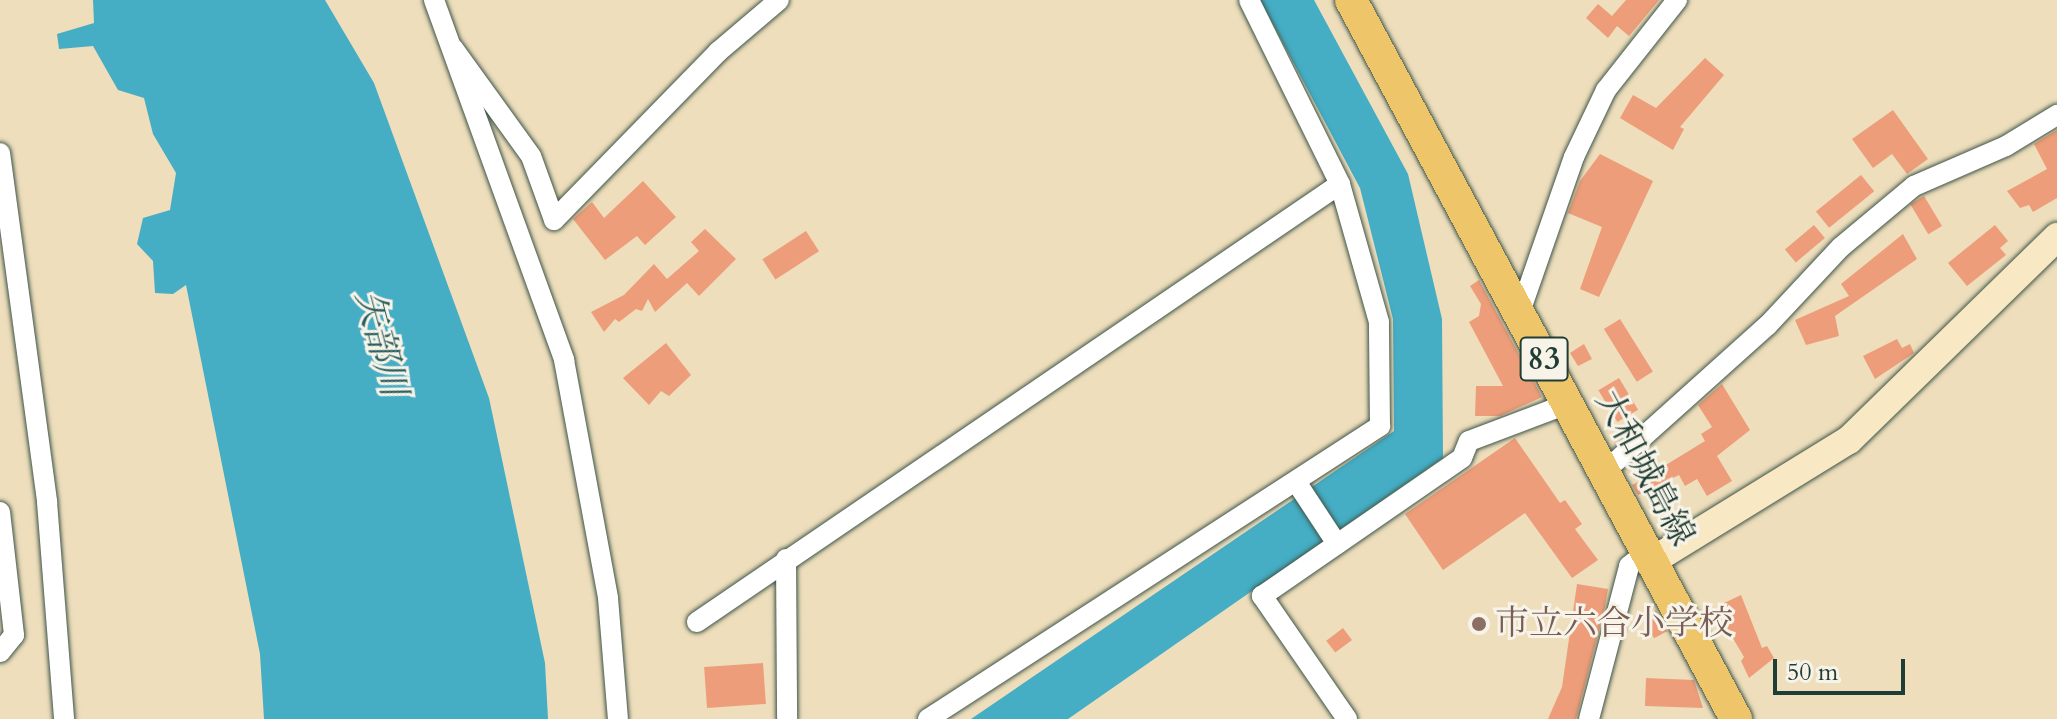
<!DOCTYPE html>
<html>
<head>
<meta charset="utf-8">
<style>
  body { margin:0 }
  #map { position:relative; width:2057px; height:719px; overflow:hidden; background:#eedebc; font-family:Cardo,"Noto Serif JP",serif }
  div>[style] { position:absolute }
  .water>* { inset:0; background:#45adc4 }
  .building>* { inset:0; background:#ed9d79; transform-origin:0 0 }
  .roads { filter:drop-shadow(0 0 2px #3e5548) drop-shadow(0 0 2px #3e5548) }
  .street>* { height:20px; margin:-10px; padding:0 10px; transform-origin:10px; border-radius:10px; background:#fff }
  .secondary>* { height:28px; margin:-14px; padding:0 14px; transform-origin:14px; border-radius:14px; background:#f8e8c3 }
  .primary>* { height:32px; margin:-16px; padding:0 16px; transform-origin:16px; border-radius:16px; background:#eec569 }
  .dots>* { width:22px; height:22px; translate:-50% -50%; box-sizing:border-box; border:4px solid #f7f3e8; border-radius:50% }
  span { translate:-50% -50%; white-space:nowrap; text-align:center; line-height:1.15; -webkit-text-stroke:6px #f7f3e8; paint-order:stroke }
  .shield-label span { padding:2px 6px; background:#f7f3e8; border:2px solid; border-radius:6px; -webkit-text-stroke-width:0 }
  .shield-label { font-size:32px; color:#1f3d34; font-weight:700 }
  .street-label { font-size:34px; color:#1f3d34 }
  .education-label { font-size:34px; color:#785e54 }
  .left { translate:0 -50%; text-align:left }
  .water-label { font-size:36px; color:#2a5f5f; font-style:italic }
  .scale { position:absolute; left:1773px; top:659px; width:132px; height:36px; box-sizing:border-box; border:4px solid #1f3d34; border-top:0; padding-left:10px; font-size:24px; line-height:28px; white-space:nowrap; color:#1f3d34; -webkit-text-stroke:6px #f7f3e8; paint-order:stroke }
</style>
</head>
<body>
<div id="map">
  <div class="water">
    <i style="clip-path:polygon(93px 0,325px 0,374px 83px,489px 398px,545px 663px,548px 719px,264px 719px,260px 654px,186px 285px,173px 294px,155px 293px,153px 261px,137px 244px,143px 218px,170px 210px,176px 173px,153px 134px,144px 98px,118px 90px,93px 46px,59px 49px,57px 34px,94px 23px)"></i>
    <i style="clip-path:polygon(1260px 0,1314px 0,1408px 174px,1442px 319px,1443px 458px,1068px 719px,971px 719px,1394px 431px,1393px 319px,1360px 188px)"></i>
  </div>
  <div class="building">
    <i style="clip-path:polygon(1626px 0,1659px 0,1629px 36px,1617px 26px,1608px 38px,1586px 18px,1598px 4px,1612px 16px)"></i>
    <i style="clip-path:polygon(1705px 58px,1724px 75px,1680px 127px,1684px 129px,1673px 150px,1620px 118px,1633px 95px,1656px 108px)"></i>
    <i style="clip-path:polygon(1893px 110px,1928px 159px,1907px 174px,1892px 154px,1873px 168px,1852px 139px)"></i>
    <i style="clip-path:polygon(2057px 130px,2057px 198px,2033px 212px,2029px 205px,2020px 208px,2007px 191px,2047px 169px,2034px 144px)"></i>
    <i style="clip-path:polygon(1600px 154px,1653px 181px,1599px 297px,1580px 289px,1602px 227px,1568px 213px,1580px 181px)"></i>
    <i style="left:1861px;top:175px;width:21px;height:58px;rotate:51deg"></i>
    <i style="clip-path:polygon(643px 181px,676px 217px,645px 245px,637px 236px,605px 260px,573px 219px,592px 202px,604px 218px)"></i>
    <i style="left:1924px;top:196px;width:35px;height:16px;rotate:59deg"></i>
    <i style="left:1814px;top:225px;width:17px;height:38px;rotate:50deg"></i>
    <i style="clip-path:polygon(1995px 225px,2008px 241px,2000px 248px,2006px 255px,1967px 286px,1948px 263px)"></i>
    <i style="clip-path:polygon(705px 229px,736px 259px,699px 296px,687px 283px,655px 312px,648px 299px,642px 311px,636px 309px,619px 322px,615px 319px,604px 332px,591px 312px,624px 295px,654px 264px,667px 279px,699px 251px,691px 242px)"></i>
    <i style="left:806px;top:231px;width:24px;height:52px;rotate:57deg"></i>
    <i style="clip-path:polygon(1903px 234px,1917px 259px,1835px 316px,1839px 336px,1806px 345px,1795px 320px,1849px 296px,1841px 284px)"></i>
    <i style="clip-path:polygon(1479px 280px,1542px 397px,1500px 416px,1475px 416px,1476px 386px,1503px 386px,1469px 322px,1479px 316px,1481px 304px,1470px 286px)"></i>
    <i style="left:1620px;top:319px;width:62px;height:19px;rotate:58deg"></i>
    <i style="clip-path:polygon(1897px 339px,1902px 348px,1910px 344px,1914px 353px,1875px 379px,1863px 356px)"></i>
    <i style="clip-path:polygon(666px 343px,691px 375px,669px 396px,661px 391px,649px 405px,623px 378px)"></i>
    <i style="clip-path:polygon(1584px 344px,1592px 359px,1578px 366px,1570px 353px)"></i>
    <i style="left:1619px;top:378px;width:37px;height:24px;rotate:59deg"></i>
    <i style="clip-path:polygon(1722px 384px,1750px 430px,1717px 456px,1732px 481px,1707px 496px,1697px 479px,1685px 486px,1679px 475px,1638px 495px,1632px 485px,1643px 479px,1640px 473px,1653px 466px,1656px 471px,1705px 441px,1701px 434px,1712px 427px,1698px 405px)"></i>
    <i style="clip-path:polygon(1515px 438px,1560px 503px,1565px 500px,1582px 524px,1575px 529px,1598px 560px,1572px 578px,1525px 513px,1443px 570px,1405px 514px)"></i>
    <i style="clip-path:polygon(1577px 584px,1608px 589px,1605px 607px,1576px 719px,1548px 719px,1562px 687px)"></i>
    <i style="clip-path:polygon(1741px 595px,1762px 648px,1767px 646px,1774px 658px,1749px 678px,1741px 661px,1744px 657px,1724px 623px,1729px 618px,1722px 604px)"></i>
    <i style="left:1656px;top:610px;width:24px;height:15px;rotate:62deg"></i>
    <i style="left:1343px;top:628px;width:15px;height:21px;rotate:53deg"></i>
    <i style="left:763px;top:663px;width:41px;height:59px;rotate:86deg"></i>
    <i style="clip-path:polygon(1646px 678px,1694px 680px,1703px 708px,1645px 706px)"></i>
  </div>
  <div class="roads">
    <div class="street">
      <i style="left:434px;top:0;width:383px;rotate:70.1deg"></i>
      <i style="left:564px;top:360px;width:242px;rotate:79.5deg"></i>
      <i style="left:608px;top:598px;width:121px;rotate:85.3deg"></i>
      <i style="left:453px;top:48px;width:133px;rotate:54.2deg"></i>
      <i style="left:531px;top:156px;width:68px;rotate:70.2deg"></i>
      <i style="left:554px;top:220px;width:235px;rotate:-45.7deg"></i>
      <i style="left:718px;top:52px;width:80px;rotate:-40.4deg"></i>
      <i style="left:0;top:153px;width:352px;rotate:82.3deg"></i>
      <i style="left:47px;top:502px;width:218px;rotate:85.5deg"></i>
      <i style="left:1520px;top:312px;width:164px;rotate:-70.8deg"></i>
      <i style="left:1574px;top:157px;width:74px;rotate:-64.5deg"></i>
      <i style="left:1606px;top:90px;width:115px;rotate:-51.7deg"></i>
      <i style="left:1604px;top:472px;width:219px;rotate:-41.9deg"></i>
      <i style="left:1767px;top:326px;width:108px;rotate:-46.9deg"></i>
      <i style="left:1841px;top:247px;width:95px;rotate:-39.9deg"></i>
      <i style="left:1914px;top:186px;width:100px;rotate:-23.5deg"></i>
      <i style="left:2006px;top:146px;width:60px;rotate:-31.3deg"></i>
      <i style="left:1297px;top:483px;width:73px;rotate:56.7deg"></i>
      <i style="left:0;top:512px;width:124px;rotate:83.5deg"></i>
      <i style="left:14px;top:635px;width:22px;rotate:129deg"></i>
      <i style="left:786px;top:559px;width:160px;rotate:89.6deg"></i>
      <i style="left:697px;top:622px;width:778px;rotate:-34.26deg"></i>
      <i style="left:928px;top:719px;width:539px;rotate:-32.95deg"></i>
      <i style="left:1380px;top:426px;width:104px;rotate:-90.6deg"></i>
      <i style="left:1379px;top:322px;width:143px;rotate:-105.8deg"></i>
      <i style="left:1340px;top:184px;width:205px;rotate:-116.3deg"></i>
      <i style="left:1347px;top:719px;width:150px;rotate:-124.6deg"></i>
      <i style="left:1262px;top:596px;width:243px;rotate:-34.6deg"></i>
      <i style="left:1462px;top:458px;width:18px;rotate:-68deg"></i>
      <i style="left:1469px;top:441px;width:105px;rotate:-20.7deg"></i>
      <i style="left:1589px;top:719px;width:158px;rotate:-75.3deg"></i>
      <i style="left:1629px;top:566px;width:23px;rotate:-38deg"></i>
    </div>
    <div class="secondary">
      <i style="left:1652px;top:561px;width:231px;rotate:-31.6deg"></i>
      <i style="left:1849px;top:440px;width:291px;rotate:-44.3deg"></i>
    </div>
    <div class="primary">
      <i style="left:1351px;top:0;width:816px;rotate:61.83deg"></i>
    </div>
  </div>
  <div class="dots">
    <i style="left:1479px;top:624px;background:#8d6e63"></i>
  </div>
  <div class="shield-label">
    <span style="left:1544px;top:359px">83</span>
  </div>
  <div class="street-label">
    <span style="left:1645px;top:468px;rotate:62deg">大和城島線</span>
  </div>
  <div class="education-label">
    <span class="left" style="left:1495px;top:624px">市立六合小学校</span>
  </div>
  <div class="water-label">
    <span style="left:381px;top:343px;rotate:75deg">矢部川</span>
  </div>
  <div class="scale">50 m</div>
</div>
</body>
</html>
